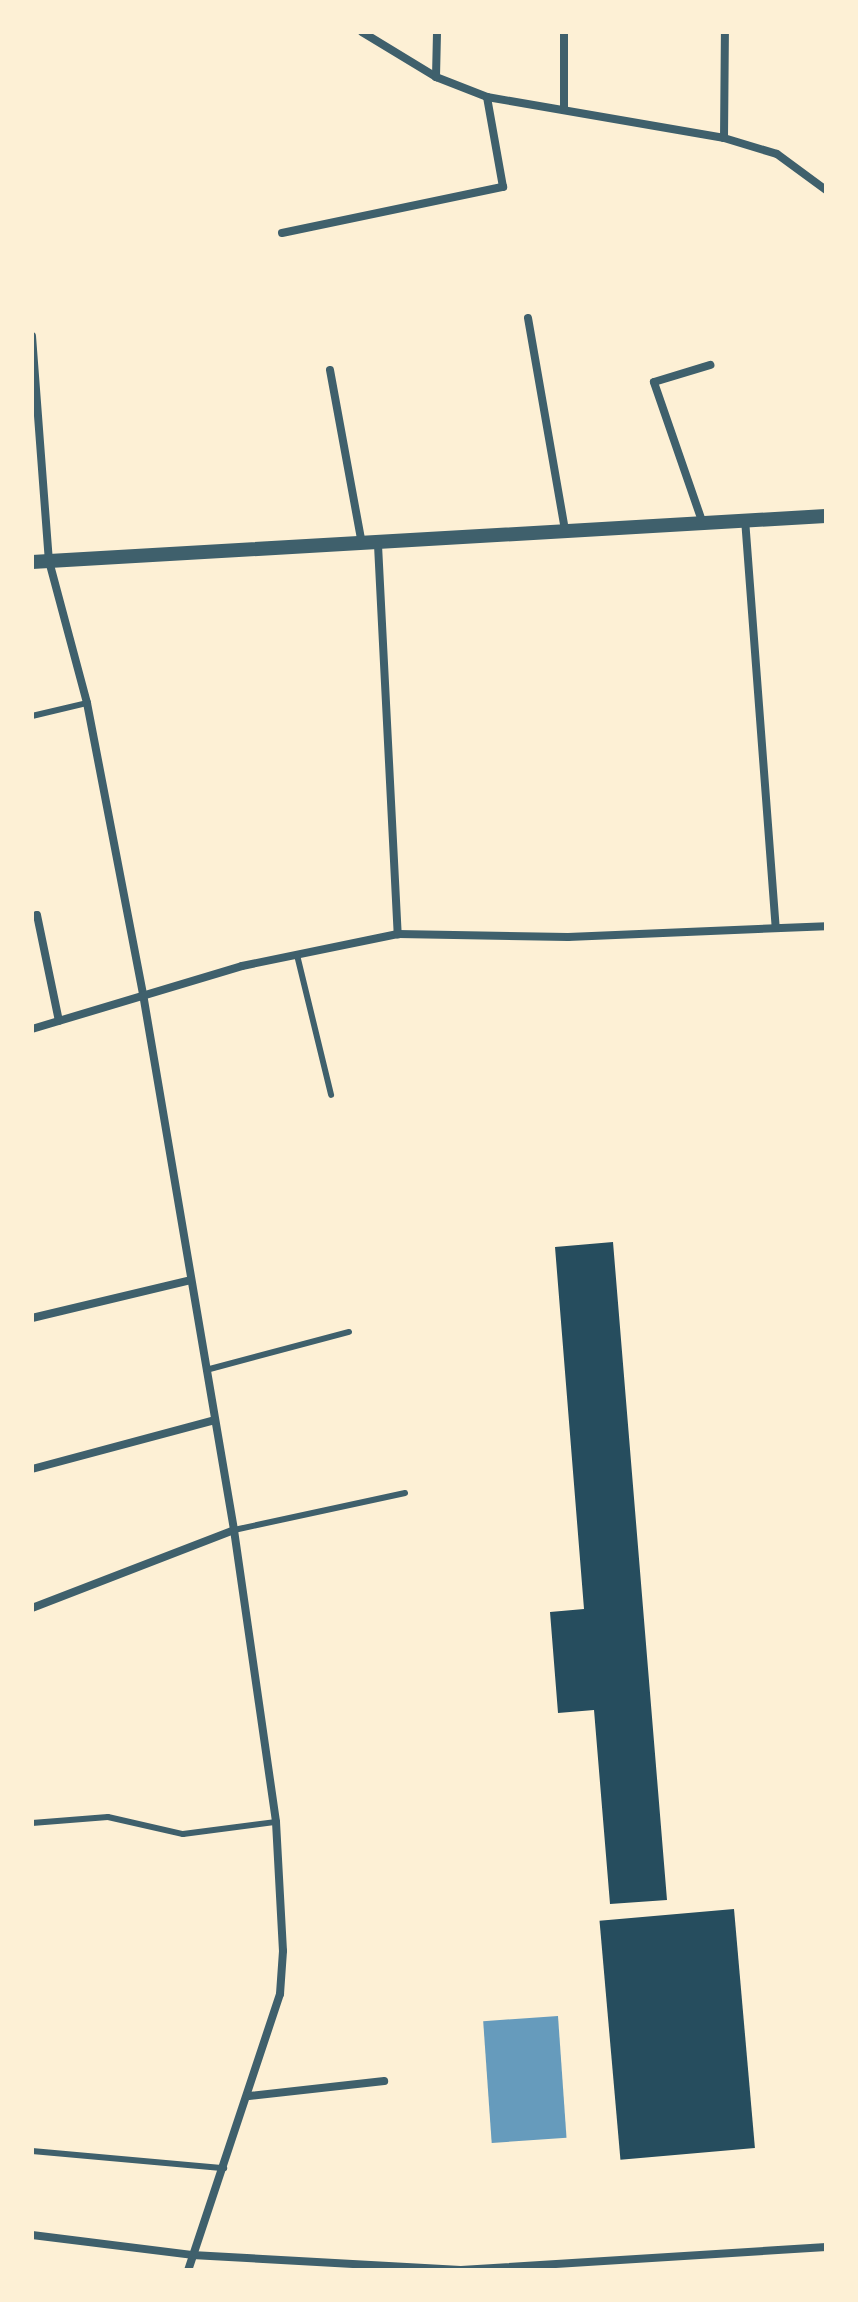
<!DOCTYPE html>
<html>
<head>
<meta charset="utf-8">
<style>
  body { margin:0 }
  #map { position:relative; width:858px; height:2302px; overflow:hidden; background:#fdf0d5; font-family:Overpass,sans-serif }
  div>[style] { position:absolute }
  .water>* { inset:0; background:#669bbc; transform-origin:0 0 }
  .building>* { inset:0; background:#264d5e; transform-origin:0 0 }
  .service>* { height:6px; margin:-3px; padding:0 3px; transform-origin:3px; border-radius:3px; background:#3f606c }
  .minor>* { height:8px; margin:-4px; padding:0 4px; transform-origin:4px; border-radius:4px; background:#3f606c }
  .tertiary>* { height:14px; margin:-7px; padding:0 7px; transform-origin:7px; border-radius:7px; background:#3f606c }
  span { translate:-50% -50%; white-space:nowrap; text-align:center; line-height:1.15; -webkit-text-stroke:7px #fdf0d5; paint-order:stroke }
  .frame { position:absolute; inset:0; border:34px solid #fdf0d5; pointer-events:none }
</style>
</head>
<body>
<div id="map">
  <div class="water">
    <i style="left:558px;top:2016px;width:122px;height:75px;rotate:86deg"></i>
  </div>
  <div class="building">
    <i style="clip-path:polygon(613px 1242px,667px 1900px,610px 1904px,594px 1710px,558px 1713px,550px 1612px,584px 1609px,555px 1247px)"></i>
    <i style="left:734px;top:1909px;width:240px;height:135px;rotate:85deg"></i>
  </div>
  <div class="service">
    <i style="left:32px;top:716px;width:57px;rotate:-13.3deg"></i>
    <i style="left:297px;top:955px;width:144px;rotate:76.3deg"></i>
    <i style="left:206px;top:1370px;width:148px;rotate:-14.9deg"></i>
    <i style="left:234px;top:1530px;width:175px;rotate:-12.2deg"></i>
    <i style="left:32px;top:1823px;width:76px;rotate:-4.5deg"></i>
    <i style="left:108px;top:1817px;width:77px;rotate:12.8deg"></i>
    <i style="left:183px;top:1834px;width:94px;rotate:-7.4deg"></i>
    <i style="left:32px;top:2151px;width:193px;rotate:5.1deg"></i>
  </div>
  <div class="minor">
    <i style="left:362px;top:32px;width:87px;rotate:31.3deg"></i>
    <i style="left:436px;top:77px;width:55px;rotate:21.4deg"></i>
    <i style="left:487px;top:97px;width:241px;rotate:9.8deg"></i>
    <i style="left:724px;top:138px;width:106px;rotate:-89.5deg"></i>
    <i style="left:564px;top:32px;width:78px;rotate:90deg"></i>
    <i style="left:436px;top:77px;width:45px;rotate:-88.7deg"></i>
    <i style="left:724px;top:138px;width:55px;rotate:16.8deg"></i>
    <i style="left:777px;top:154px;width:61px;rotate:36.3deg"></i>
    <i style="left:282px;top:233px;width:226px;rotate:-11.8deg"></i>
    <i style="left:503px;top:187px;width:91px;rotate:-100.1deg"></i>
    <i style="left:528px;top:318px;width:214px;rotate:80.1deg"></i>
    <i style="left:32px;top:336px;width:226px;rotate:85.7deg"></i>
    <i style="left:49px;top:561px;width:147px;rotate:75deg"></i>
    <i style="left:87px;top:703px;width:296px;rotate:79.1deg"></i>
    <i style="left:143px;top:994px;width:544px;rotate:80.36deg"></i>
    <i style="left:234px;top:1530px;width:295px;rotate:81.8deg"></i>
    <i style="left:276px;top:1822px;width:129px;rotate:86.9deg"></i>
    <i style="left:283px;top:1951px;width:43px;rotate:94deg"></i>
    <i style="left:280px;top:1994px;width:291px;rotate:108.4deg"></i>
    <i style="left:330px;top:370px;width:178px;rotate:79.6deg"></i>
    <i style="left:745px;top:519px;width:410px;rotate:85.7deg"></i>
    <i style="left:702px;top:521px;width:147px;rotate:-109.1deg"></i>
    <i style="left:654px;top:382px;width:59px;rotate:-16.9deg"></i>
    <i style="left:378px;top:545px;width:390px;rotate:87.1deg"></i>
    <i style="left:32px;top:917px;width:5px;rotate:-22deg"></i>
    <i style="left:37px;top:915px;width:108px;rotate:78.3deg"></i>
    <i style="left:32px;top:1029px;width:219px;rotate:-16.7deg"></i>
    <i style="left:242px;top:966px;width:159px;rotate:-11.6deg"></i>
    <i style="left:398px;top:934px;width:170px;rotate:1deg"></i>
    <i style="left:568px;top:937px;width:258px;rotate:-2.4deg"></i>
    <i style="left:32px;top:1318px;width:163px;rotate:-13.4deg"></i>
    <i style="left:32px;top:1469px;width:189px;rotate:-15deg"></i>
    <i style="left:32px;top:1608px;width:217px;rotate:-21.1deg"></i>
    <i style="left:249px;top:2096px;width:136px;rotate:-6.3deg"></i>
    <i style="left:32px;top:2235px;width:161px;rotate:7.1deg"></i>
    <i style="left:192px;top:2255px;width:269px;rotate:3.2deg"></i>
    <i style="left:461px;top:2270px;width:366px;rotate:-3.6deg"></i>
  </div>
  <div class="tertiary">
    <i style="left:32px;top:562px;width:795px;rotate:-3.32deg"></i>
  </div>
  <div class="frame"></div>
</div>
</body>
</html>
